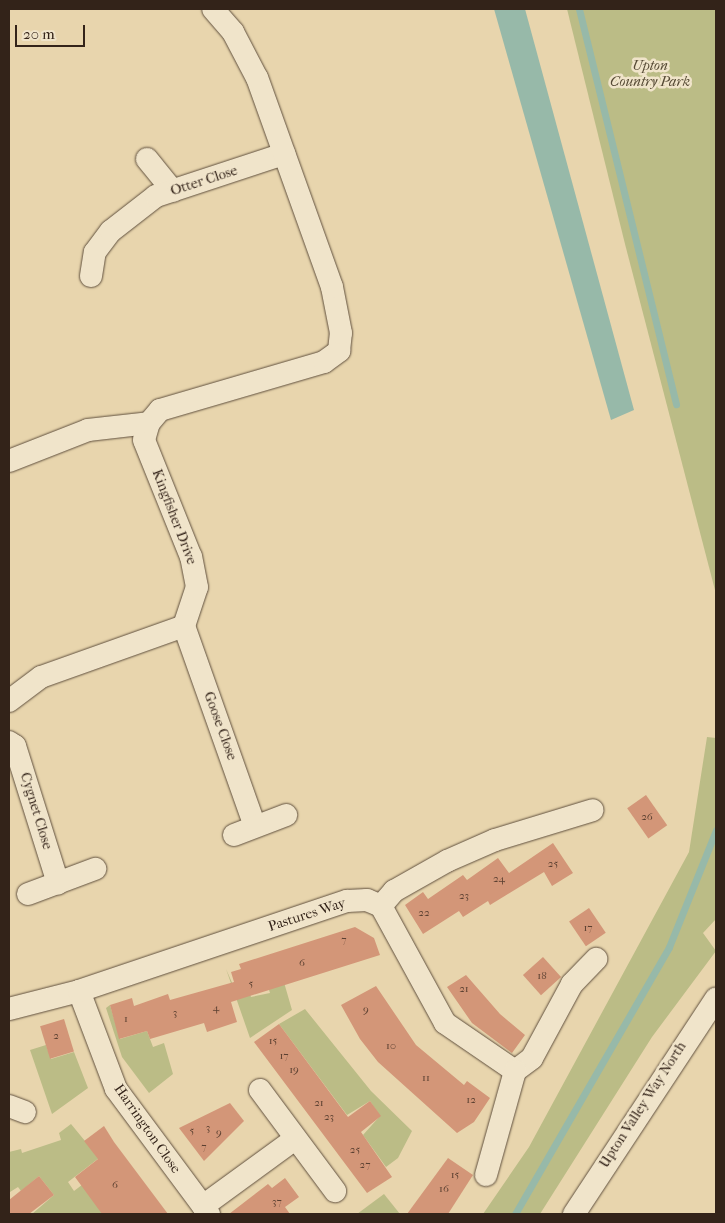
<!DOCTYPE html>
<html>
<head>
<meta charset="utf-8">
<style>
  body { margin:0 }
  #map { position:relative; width:725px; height:1223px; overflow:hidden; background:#e8d5ad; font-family:"IM FELL French Canon",serif }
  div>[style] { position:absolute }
  .green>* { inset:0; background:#bbbc86 }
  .water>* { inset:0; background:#97b9a9 }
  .stream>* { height:7px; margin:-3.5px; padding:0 3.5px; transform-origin:3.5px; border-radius:3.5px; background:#97b9a9 }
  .building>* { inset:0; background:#d39678; transform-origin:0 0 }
  .roads { filter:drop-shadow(0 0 1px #60503e) drop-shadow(0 0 1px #60503e) }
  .minor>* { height:22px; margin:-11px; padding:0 11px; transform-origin:11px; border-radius:11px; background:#f0e4ca }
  span { translate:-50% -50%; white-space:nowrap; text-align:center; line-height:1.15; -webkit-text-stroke:5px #f0e4ca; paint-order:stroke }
  .number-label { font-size:11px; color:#5b4031 }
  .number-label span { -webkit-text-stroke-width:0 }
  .park-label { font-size:14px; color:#554934; font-style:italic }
  .street-label { font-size:14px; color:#332319 }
  .frame { position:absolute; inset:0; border:10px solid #332319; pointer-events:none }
  .scale { position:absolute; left:15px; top:25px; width:70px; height:22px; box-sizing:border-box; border:2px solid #332319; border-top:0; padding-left:6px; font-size:15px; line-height:18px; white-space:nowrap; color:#332319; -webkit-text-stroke:4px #f0e4ca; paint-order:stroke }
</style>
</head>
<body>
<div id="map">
  <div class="green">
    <i style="clip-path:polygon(567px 9px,716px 9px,716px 594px,625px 244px)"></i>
    <i style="clip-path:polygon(707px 737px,716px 738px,716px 919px,703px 933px,716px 951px,652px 1037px,540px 1214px,483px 1214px,529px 1147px,689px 852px)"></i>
    <i style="clip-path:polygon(226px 969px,237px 994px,249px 991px,251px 997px,270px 993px,265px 977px,281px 972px,292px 1010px,250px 1038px)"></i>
    <i style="clip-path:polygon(110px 1005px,120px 1039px,147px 1031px,153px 1047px,164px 1043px,173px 1074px,149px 1093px,122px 1057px,106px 1008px)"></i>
    <i style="clip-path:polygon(305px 1009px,371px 1091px,412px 1131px,398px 1158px,386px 1167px,363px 1135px,380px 1116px,370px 1101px,347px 1115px,279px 1024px)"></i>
    <i style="clip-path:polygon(46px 1045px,51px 1059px,74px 1052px,88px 1088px,52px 1114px,30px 1050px)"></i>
    <i style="clip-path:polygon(71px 1124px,99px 1158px,68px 1182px,74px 1191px,95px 1175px,102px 1214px,32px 1214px,54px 1195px,39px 1176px,21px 1191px,18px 1187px,10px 1192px,9px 1152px,21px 1149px,22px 1153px,61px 1140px,59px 1133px)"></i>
    <i style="clip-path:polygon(384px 1194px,400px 1214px,357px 1214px)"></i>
  </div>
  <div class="water">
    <i style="clip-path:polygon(494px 9px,525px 9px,634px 410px,611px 420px)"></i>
  </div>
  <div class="stream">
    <i style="left:579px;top:9px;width:407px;rotate:76.2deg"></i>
    <i style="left:515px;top:1214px;width:308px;rotate:-60deg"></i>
    <i style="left:669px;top:947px;width:126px;rotate:-68.1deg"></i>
  </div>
  <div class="building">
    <i style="left:646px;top:795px;width:37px;height:23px;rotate:55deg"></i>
    <i style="clip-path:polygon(553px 843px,573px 873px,552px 886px,544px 872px,490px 905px,488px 901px,463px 917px,459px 911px,423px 934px,405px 905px,423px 892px,428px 899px,463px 875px,467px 880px,498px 858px,509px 873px)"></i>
    <i style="left:589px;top:908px;width:30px;height:24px;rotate:56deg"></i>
    <i style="clip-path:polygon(355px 927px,374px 938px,380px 955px,231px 1002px,237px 1022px,207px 1032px,204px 1023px,150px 1039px,147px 1031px,119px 1039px,110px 1005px,132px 998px,134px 1006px,168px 994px,170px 1000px,234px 982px,231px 972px,241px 969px,239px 964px)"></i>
    <i style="left:543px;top:957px;width:27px;height:27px;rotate:48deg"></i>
    <i style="clip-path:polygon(466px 975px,500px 1014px,525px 1035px,512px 1053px,472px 1023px,447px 987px)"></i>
    <i style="clip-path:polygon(376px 986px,416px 1045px,464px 1085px,467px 1081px,490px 1098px,474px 1122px,457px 1133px,378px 1062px,360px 1039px,341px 1005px)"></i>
    <i style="left:64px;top:1019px;width:34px;height:25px;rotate:73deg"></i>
    <i style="clip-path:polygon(279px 1024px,348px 1117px,370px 1101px,381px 1116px,361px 1132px,392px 1177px,367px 1193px,254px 1042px)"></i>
    <i style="clip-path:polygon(230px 1103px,244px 1121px,204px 1161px,179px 1128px)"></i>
    <i style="clip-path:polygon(104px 1126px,114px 1142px,168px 1214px,102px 1214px,75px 1177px,98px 1159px,84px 1141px)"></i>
    <i style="clip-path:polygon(448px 1158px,473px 1175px,448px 1214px,407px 1214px)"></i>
    <i style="clip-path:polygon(39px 1176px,54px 1195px,29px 1214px,9px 1214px,9px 1200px)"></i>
    <i style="clip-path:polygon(285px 1178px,299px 1197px,285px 1207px,290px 1214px,229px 1214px,268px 1184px,272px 1188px)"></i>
  </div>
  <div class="roads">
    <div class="minor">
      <i style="left:147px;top:159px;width:41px;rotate:50.9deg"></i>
      <i style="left:91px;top:276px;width:24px;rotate:-81deg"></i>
      <i style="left:95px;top:252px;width:26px;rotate:-53deg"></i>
      <i style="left:111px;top:231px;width:57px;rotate:-37.9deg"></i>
      <i style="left:156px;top:196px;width:135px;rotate:-18.2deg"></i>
      <i style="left:9px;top:461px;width:85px;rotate:-21.4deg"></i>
      <i style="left:88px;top:430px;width:61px;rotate:-6.5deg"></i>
      <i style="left:184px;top:626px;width:41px;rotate:-71.6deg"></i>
      <i style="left:197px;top:587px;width:31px;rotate:-101deg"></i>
      <i style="left:191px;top:557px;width:126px;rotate:-111.9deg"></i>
      <i style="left:144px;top:440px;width:18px;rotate:-74deg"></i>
      <i style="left:149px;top:423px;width:17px;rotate:-50deg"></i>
      <i style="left:160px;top:410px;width:171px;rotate:-16.3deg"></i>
      <i style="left:324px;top:362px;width:19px;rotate:-36deg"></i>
      <i style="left:339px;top:351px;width:18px;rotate:-84deg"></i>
      <i style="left:341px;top:333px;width:47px;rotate:-101.1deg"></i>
      <i style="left:332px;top:287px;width:222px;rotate:-109.7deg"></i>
      <i style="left:257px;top:78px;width:52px;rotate:-117.6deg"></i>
      <i style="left:233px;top:32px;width:30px;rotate:-131deg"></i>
      <i style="left:184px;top:626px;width:212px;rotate:70.5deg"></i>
      <i style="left:9px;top:701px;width:40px;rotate:-37deg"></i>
      <i style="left:41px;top:677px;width:152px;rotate:-19.6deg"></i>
      <i style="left:9px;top:742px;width:7px;rotate:34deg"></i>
      <i style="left:15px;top:746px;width:144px;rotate:72.6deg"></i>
      <i style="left:234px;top:835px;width:56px;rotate:-21deg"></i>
      <i style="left:28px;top:894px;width:72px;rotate:-20.5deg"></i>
      <i style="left:381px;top:906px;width:20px;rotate:-49deg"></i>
      <i style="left:394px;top:891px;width:61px;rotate:-29.5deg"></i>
      <i style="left:447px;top:861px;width:52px;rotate:-23.6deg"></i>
      <i style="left:495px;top:840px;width:102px;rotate:-17deg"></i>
      <i style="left:79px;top:991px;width:105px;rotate:69.3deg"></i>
      <i style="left:116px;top:1089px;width:156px;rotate:53.4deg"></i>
      <i style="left:9px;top:1009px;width:72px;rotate:-14.4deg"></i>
      <i style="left:79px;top:991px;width:283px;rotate:-18.6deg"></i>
      <i style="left:347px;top:901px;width:20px;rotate:-3deg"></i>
      <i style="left:367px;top:900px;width:15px;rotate:23deg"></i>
      <i style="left:381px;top:906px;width:133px;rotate:61.3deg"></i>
      <i style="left:445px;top:1023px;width:85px;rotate:34.4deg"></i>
      <i style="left:515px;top:1071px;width:21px;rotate:-37deg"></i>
      <i style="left:532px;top:1058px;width:84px;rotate:-61.6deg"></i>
      <i style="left:572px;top:984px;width:35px;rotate:-46deg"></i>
      <i style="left:260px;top:1090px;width:126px;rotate:53.4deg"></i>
      <i style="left:9px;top:1106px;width:17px;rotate:21deg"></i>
      <i style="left:486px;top:1175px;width:108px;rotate:-74.4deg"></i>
      <i style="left:203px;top:1206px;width:114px;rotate:-36.1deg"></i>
      <i style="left:574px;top:1214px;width:258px;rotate:-56.6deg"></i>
    </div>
  </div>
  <div class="number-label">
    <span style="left:647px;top:817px">26</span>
    <span style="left:553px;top:864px">25</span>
    <span style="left:499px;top:879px">24</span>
    <span style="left:464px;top:896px">23</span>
    <span style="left:424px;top:913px">22</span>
    <span style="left:588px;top:928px">17</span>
    <span style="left:344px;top:940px">7</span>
    <span style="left:302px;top:963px">6</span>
    <span style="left:542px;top:976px">18</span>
    <span style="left:251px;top:984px">5</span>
    <span style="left:464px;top:989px">21</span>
    <span style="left:216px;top:1008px">4</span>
    <span style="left:366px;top:1010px">9</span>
    <span style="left:175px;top:1013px">3</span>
    <span style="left:126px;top:1019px">1</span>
    <span style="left:56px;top:1036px">2</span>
    <span style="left:273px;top:1041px">15</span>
    <span style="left:391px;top:1046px">10</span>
    <span style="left:284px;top:1056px">17</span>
    <span style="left:294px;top:1070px">19</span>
    <span style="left:426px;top:1078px">11</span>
    <span style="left:471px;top:1100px">12</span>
    <span style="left:319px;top:1103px">21</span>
    <span style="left:329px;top:1117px">23</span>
    <span style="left:208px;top:1128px">3</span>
    <span style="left:192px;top:1131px">5</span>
    <span style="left:219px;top:1133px">9</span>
    <span style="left:204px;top:1147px">7</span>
    <span style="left:355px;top:1150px">25</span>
    <span style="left:365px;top:1165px">27</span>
    <span style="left:455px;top:1175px">15</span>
    <span style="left:115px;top:1185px">6</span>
    <span style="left:444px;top:1189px">16</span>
    <span style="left:277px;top:1202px">37</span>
  </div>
  <div class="park-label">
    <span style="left:650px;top:74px">Upton<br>Country Park</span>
  </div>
  <div class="street-label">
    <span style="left:204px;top:181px;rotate:-18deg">Otter Close</span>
    <span style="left:174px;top:517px;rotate:69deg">Kingfisher Drive</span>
    <span style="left:220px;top:726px;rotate:70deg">Goose Close</span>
    <span style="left:36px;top:811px;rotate:73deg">Cygnet Close</span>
    <span style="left:307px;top:915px;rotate:-18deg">Pastures Way</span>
    <span style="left:643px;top:1105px;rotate:-57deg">Upton Valley Way North</span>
    <span style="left:147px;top:1129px;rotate:55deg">Harrington Close</span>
  </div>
  <div class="frame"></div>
  <div class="scale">20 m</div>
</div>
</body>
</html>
